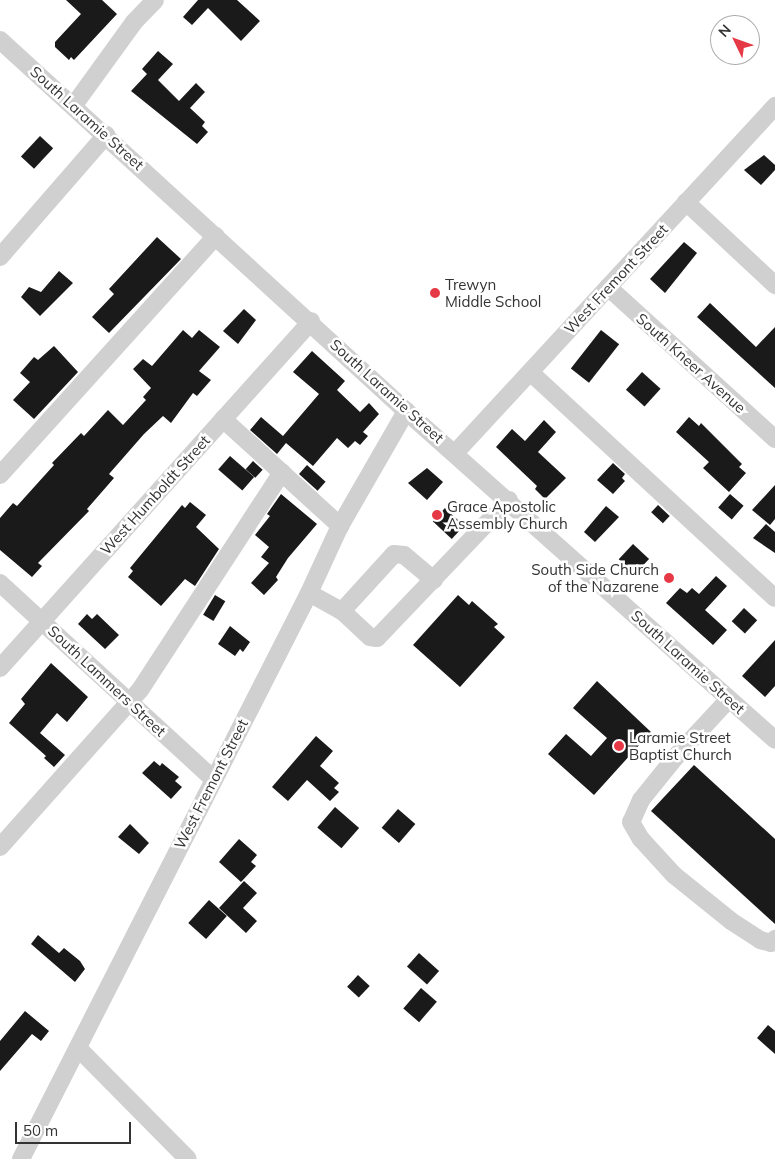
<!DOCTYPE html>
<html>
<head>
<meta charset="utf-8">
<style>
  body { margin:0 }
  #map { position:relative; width:775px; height:1159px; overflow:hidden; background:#fff; font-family:Mulish,sans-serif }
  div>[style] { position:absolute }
  .building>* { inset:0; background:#1a1a1a; transform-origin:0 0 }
  .minor>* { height:18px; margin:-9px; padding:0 9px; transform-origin:9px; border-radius:9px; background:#d0d0d0 }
  .dots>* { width:14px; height:14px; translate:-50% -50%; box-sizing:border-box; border:2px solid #fff; border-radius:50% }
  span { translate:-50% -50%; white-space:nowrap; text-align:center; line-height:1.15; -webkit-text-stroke:5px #fff; paint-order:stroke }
  .street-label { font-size:15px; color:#333 }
  .poi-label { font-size:15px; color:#333 }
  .left { translate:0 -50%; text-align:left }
  .right { translate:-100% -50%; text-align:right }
  .north { position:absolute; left:710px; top:15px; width:50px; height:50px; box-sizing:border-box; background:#fff; border:1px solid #adadad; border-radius:50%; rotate:312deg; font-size:14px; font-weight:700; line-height:20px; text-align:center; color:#333 }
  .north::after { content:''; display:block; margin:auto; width:18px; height:22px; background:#e63946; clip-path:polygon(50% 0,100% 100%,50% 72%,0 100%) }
  .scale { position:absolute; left:15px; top:1122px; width:116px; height:22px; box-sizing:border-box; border:2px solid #333; border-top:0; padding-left:6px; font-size:15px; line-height:18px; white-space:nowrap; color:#333; -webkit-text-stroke:4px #fff; paint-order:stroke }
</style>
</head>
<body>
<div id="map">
  <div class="building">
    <i style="clip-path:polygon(66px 0,102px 0,117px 14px,74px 60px,71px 57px,69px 60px,55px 47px,55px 42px,81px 14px)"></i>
    <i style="clip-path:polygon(198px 0,237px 0,260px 21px,241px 41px,208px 8px,192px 25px,183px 17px)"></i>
    <i style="clip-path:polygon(158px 51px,173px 64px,158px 80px,179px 101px,196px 83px,205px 92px,190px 108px,205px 122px,202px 126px,208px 132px,197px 144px,131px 91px,147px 74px,142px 69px)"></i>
    <i style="left:40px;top:136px;width:18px;height:28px;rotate:43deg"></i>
    <i style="clip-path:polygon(764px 155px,775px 165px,775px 170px,761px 185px,744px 170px)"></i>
    <i style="clip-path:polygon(157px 237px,181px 259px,109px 333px,92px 317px,114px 294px,109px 289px)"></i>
    <i style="clip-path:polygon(684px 242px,697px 253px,665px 293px,650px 279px)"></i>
    <i style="clip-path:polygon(59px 271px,73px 283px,40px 316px,21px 297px,29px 287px,41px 292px)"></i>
    <i style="clip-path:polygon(710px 303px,756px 347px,775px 327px,775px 388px,697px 317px)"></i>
    <i style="clip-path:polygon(244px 309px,256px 320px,238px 344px,223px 331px)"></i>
    <i style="clip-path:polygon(183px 330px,192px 338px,199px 330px,220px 347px,199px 371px,211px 380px,197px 396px,193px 393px,171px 423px,163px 416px,144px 434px,109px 474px,114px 478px,87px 509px,89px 511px,38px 563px,42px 566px,32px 577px,0 550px,0 518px,13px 503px,17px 506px,54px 465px,52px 463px,81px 433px,84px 436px,108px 410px,123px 425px,146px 400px,143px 397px,151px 388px,133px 369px,143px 359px,152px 366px)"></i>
    <i style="left:601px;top:330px;width:23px;height:49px;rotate:38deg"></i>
    <i style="clip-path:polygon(54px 346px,78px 372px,34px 419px,13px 400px,30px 382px,20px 373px,34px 357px,38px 360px)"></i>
    <i style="clip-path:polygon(312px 351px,345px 381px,337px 390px,360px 412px,369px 403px,379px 414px,363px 432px,368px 436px,360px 445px,355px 441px,348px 448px,337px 438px,313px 466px,286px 443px,277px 454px,250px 430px,261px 417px,283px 436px,319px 394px,293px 372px)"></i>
    <i style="left:642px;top:372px;width:25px;height:24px;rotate:42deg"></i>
    <i style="clip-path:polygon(689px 417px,699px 426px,701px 423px,742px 464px,739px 467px,746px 473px,729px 492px,703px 468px,709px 462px,676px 432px)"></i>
    <i style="clip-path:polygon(544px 420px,556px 432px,538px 452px,566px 478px,545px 499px,535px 489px,537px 486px,496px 447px,512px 429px,525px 441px)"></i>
    <i style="left:230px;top:456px;width:32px;height:18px;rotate:41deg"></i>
    <i style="left:253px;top:461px;width:13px;height:11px;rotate:42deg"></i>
    <i style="clip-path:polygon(613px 463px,625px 474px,622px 478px,625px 481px,613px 494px,597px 480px)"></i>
    <i style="left:307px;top:465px;width:25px;height:12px;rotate:42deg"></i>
    <i style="clip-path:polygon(427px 468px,443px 482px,427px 500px,408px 483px)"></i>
    <i style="clip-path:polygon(775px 485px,775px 519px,770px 525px,752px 510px)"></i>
    <i style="clip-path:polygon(281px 494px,317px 524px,288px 558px,276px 577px,278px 580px,264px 595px,251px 583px,269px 563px,261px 557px,269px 547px,255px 535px,270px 516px,267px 514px)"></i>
    <i style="left:730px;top:494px;width:18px;height:18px;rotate:41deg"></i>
    <i style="clip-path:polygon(190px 502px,206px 515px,196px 527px,219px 549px,195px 586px,185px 579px,161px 606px,128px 577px,133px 571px,130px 568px,182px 505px,185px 508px)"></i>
    <i style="left:658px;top:505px;width:16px;height:10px;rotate:43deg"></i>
    <i style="clip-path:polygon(606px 506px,619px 517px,595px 542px,584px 532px)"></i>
    <i style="left:445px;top:508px;width:26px;height:18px;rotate:43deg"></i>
    <i style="clip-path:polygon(766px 524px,775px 532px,775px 553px,753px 538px)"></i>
    <i style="left:633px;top:544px;width:22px;height:21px;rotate:43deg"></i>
    <i style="clip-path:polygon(716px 576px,727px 586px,705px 610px,727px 630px,713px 645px,666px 603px,680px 588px,687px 593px,692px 588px,699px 594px)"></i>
    <i style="left:215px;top:595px;width:12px;height:23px;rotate:31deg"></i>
    <i style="clip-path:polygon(458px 595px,469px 605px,472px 601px,498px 624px,494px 627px,505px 637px,460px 687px,413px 645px)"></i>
    <i style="left:744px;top:608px;width:18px;height:18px;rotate:43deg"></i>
    <i style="clip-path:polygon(87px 614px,92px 619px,97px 614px,119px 635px,105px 649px,78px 624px)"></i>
    <i style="clip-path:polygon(230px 626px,250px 642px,243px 652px,240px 649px,235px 656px,218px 644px)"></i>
    <i style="clip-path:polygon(775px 640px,775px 686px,765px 697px,742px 676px)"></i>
    <i style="clip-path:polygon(51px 663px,88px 697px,67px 722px,57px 713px,40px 733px,65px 755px,54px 767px,44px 758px,46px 756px,9px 723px,25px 704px,21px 699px)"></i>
    <i style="clip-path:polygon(597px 681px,651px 732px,594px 795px,548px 754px,566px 734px,591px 756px,607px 738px,573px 708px)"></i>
    <i style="clip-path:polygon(316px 736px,333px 751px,320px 766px,339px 783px,334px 788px,339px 792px,330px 801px,307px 780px,288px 801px,272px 787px)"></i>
    <i style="clip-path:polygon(154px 761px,160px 766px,162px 763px,179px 777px,175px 781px,182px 787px,171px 799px,142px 773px)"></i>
    <i style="clip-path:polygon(694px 765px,775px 839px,775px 924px,651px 811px)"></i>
    <i style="left:335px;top:807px;width:32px;height:27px;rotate:41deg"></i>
    <i style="left:398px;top:809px;width:23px;height:25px;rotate:41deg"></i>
    <i style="clip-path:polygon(130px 824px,149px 843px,139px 854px,118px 837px)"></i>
    <i style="clip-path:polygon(239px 839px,257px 855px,251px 862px,256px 866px,241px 882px,219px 862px)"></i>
    <i style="clip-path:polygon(244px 881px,257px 893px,243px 908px,257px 921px,246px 933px,219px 908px)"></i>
    <i style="left:209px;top:900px;width:24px;height:31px;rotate:42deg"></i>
    <i style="clip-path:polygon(38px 935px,59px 953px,64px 948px,80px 961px,85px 969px,75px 982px,31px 944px)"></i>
    <i style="left:419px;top:953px;width:27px;height:18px;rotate:42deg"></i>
    <i style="left:358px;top:975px;width:16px;height:16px;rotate:43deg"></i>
    <i style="left:421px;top:988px;width:21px;height:27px;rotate:41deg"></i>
    <i style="clip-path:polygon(25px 1011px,49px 1031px,41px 1041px,32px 1034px,0 1071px,0 1041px)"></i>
    <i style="clip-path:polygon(768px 1025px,775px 1031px,775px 1054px,757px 1038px)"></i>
  </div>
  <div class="minor">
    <i style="left:0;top:40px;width:550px;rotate:42.42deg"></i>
    <i style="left:406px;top:411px;width:494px;rotate:41.7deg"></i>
    <i style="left:74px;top:105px;width:102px;rotate:-54.1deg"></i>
    <i style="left:134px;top:22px;width:30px;rotate:-46deg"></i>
    <i style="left:686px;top:202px;width:122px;rotate:43deg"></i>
    <i style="left:0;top:257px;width:162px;rotate:-49deg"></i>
    <i style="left:608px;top:287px;width:226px;rotate:42.3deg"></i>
    <i style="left:530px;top:372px;width:333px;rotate:42.7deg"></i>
    <i style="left:223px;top:419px;width:159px;rotate:42.4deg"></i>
    <i style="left:456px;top:452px;width:471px;rotate:-47.3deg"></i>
    <i style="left:0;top:475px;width:322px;rotate:-47.9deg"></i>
    <i style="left:0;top:583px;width:289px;rotate:42.6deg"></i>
    <i style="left:309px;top:593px;width:38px;rotate:29deg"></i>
    <i style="left:342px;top:611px;width:38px;rotate:43deg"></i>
    <i style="left:370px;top:637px;width:7px;rotate:8deg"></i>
    <i style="left:377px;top:638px;width:191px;rotate:-46.3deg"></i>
    <i style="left:342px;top:611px;width:77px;rotate:-47.6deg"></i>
    <i style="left:394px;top:554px;width:10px;rotate:6deg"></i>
    <i style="left:404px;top:555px;width:39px;rotate:40deg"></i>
    <i style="left:0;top:668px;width:466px;rotate:-48.1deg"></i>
    <i style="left:729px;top:699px;width:75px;rotate:132.8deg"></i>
    <i style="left:678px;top:754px;width:59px;rotate:128.8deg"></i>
    <i style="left:641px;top:800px;width:24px;rotate:114deg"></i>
    <i style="left:631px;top:822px;width:20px;rotate:60deg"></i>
    <i style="left:641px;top:839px;width:49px;rotate:47.5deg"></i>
    <i style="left:674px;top:875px;width:73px;rotate:38.9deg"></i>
    <i style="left:731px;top:921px;width:35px;rotate:33deg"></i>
    <i style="left:760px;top:940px;width:11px;rotate:15deg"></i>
    <i style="left:771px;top:943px;width:6px;rotate:-45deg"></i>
    <i style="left:0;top:847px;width:210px;rotate:-48.3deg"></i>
    <i style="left:140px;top:690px;width:260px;rotate:-56.9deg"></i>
    <i style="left:78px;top:1048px;width:156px;rotate:45.3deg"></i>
    <i style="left:21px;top:1159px;width:635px;rotate:-63.03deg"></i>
    <i style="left:309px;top:593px;width:74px;rotate:-65.2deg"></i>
    <i style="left:340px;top:526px;width:133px;rotate:-60.1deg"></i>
  </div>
  <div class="dots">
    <i style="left:435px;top:293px;background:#e63946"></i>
    <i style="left:437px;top:515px;background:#e63946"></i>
    <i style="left:669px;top:578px;background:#e63946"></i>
    <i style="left:619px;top:746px;background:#e63946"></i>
  </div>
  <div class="street-label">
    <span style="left:87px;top:118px;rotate:42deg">South Laramie Street</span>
    <span style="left:616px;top:279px;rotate:-47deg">West Fremont Street</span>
    <span style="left:691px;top:363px;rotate:42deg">South Kneer Avenue</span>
    <span style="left:387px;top:391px;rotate:42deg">South Laramie Street</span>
    <span style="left:155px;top:495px;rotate:-48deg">West Humboldt Street</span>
    <span style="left:688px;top:662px;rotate:42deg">South Laramie Street</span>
    <span style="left:107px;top:681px;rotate:43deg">South Lammers Street</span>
    <span style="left:211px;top:784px;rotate:-63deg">West Fremont Street</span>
  </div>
  <div class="poi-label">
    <span class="left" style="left:445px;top:293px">Trewyn<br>Middle School</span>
    <span class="left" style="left:447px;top:515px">Grace Apostolic<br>Assembly Church</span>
    <span class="right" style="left:659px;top:578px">South Side Church<br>of the Nazarene</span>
    <span class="left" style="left:629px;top:746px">Laramie Street<br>Baptist Church</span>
  </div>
  <div class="north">N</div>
  <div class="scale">50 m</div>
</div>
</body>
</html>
